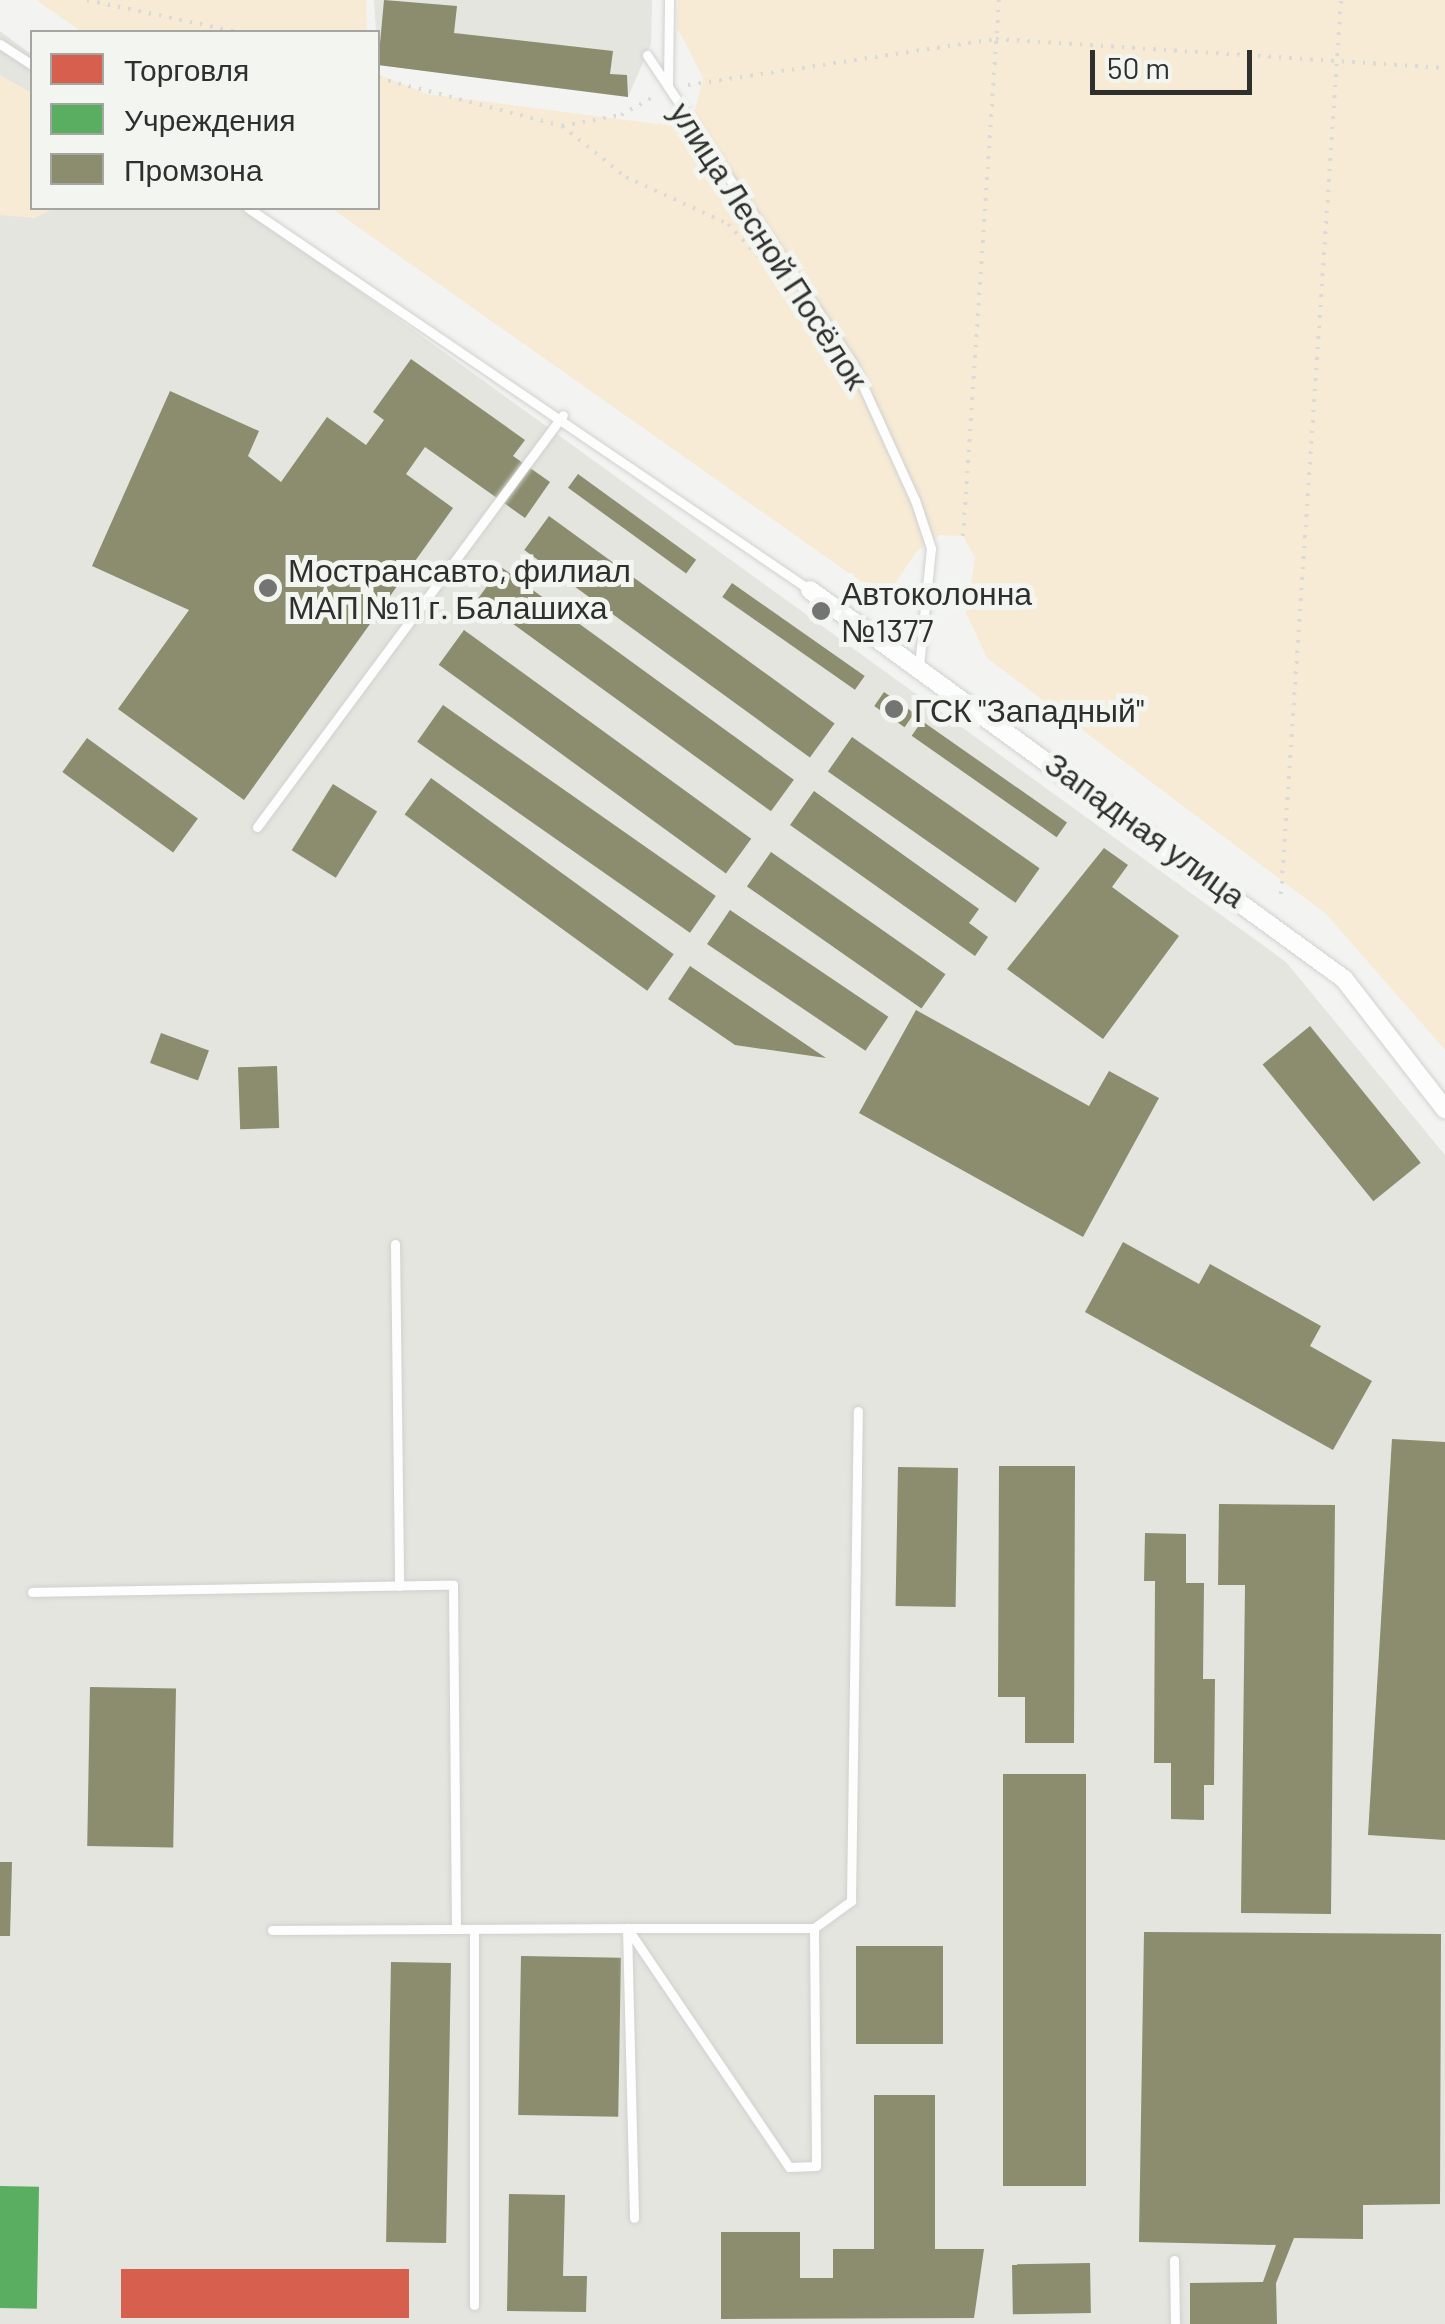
<!DOCTYPE html>
<html>
<head>
<meta charset="utf-8">
<style>
  body { margin:0 }
  #map { position:relative; width:1445px; height:2324px; overflow:hidden; background:#f3f4f1; font-family:Barlow,sans-serif }
  div>[style] { position:absolute }
  .built>* { inset:0; background:#e3e5de }
  .green>* { inset:0; background:#f7ebd6 }
  .shops>* { inset:0; background:#d6604d; transform-origin:0 0 }
  .public>* { inset:0; background:#5aae61; transform-origin:0 0 }
  .industry>* { inset:0; background:#8c8c6e; transform-origin:0 0 }
  .path>* { height:4px; margin-top:-2px; transform-origin:0; background:repeating-linear-gradient(90deg,#dadad9 0 2.5px,transparent 0 10.5px) }
  .roads { filter:drop-shadow(0 0 2px #d0d1ce) drop-shadow(0 0 2px #d0d1ce) }
  .service>* { height:9px; margin:-4.5px; padding:0 4.5px; transform-origin:4.5px; border-radius:4.5px; background:#fdfdfd }
  .minor>* { height:18px; margin:-9px; padding:0 9px; transform-origin:9px; border-radius:9px; background:#fdfdfd }
  .dots>* { width:28px; height:28px; translate:-50% -50%; box-sizing:border-box; border:5px solid #f3f5f0; border-radius:50% }
  span { translate:-50% -50%; white-space:nowrap; text-align:center; line-height:1.15; -webkit-text-stroke:10px #f3f5f0; paint-order:stroke }
  .street-label { font-size:32px; color:#2f302e }
  .poi-label { font-size:32px; color:#2f302e }
  .left { translate:0 -50%; text-align:left }
  .legend { position:absolute; left:30px; top:30px; width:350px; height:180px; box-sizing:border-box; background:#f3f5f0; border:2px solid #a5a6a2; margin:0; padding:12px 18px; list-style:none; font-size:30px; color:#2f302e }
  .legend li { display:flex; align-items:center; gap:20px; height:50px }
  .legend b { width:50px; border:2px solid #a5a6a2 }
  .scale { position:absolute; left:1090px; top:50px; width:162px; height:45px; box-sizing:border-box; border:5px solid #2f302e; border-top:0; padding-left:12px; font-size:30px; line-height:35px; white-space:nowrap; color:#2f302e; -webkit-text-stroke:8px #f3f5f0; paint-order:stroke }
</style>
</head>
<body>
<div id="map">
  <div class="built">
    <i style="clip-path:polygon(374px 0,652px 0,651px 44px,628px 97px,378px 65px)"></i>
    <i style="clip-path:polygon(0 31px,32px 55px,32px 208px,245px 208px,1286px 962px,1445px 1155px,1445px 2324px,0 2324px)"></i>
  </div>
  <div class="green">
    <i style="clip-path:polygon(36px 0,366px 0,367px 32px,82px 32px)"></i>
    <i style="clip-path:polygon(678px 0,1445px 0,1445px 1050px,1326px 914px,987px 658px,966px 613px,975px 558px,963px 536px,940px 535px,916px 552px,893px 587px,860px 581px,331px 208px,378px 208px,378px 74px,427px 94px,657px 124px,693px 118px,703px 78px,677px 27px)"></i>
    <i style="clip-path:polygon(0 75px,32px 93px,32px 208px,55px 208px,34px 218px,0 215px)"></i>
  </div>
  <div class="shops">
    <i style="left:409px;top:2269px;width:49px;height:288px;rotate:90deg"></i>
  </div>
  <div class="public">
    <i style="left:0;top:2186px;width:39px;height:122px;rotate:1deg"></i>
  </div>
  <div class="industry">
    <i style="clip-path:polygon(384px 0,457px 6px,454px 33px,613px 51px,610px 74px,627px 75px,628px 97px,378px 65px)"></i>
    <i style="clip-path:polygon(411px 359px,525px 440px,513px 456px,550px 482px,525px 518px,425px 447px,406px 474px,453px 508px,244px 800px,118px 709px,189px 610px,92px 566px,170px 391px,259px 431px,248px 456px,281px 482px,327px 417px,366px 445px,384px 420px,373px 412px)"></i>
    <i style="left:578px;top:474px;width:146px;height:17px;rotate:36deg"></i>
    <i style="left:549px;top:516px;width:353px;height:42px;rotate:36deg"></i>
    <i style="left:501px;top:567px;width:362px;height:39px;rotate:36deg"></i>
    <i style="left:732px;top:583px;width:162px;height:17px;rotate:35deg"></i>
    <i style="left:464px;top:630px;width:355px;height:43px;rotate:36deg"></i>
    <i style="left:884px;top:692px;width:37px;height:17px;rotate:35deg"></i>
    <i style="left:443px;top:705px;width:333px;height:45px;rotate:35deg"></i>
    <i style="left:922px;top:721px;width:177px;height:18px;rotate:35deg"></i>
    <i style="left:852px;top:737px;width:229px;height:42px;rotate:35deg"></i>
    <i style="left:87px;top:738px;width:137px;height:42px;rotate:36deg"></i>
    <i style="left:431px;top:778px;width:300px;height:45px;rotate:36deg"></i>
    <i style="left:333px;top:784px;width:52px;height:78px;rotate:32deg"></i>
    <i style="clip-path:polygon(814px 791px,979px 909px,969px 923px,988px 937px,975px 956px,790px 825px)"></i>
    <i style="clip-path:polygon(1104px 848px,1128px 865px,1112px 887px,1179px 936px,1103px 1039px,1007px 969px)"></i>
    <i style="left:771px;top:852px;width:213px;height:42px;rotate:35deg"></i>
    <i style="left:730px;top:910px;width:191px;height:41px;rotate:34deg"></i>
    <i style="clip-path:polygon(690px 966px,826px 1058px,735px 1045px,668px 999px)"></i>
    <i style="clip-path:polygon(916px 1010px,1089px 1106px,1109px 1071px,1159px 1098px,1083px 1237px,859px 1113px)"></i>
    <i style="left:1310px;top:1026px;width:176px;height:61px;rotate:51deg"></i>
    <i style="left:161px;top:1033px;width:51px;height:32px;rotate:20deg"></i>
    <i style="left:277px;top:1066px;width:62px;height:39px;rotate:88deg"></i>
    <i style="clip-path:polygon(1123px 1242px,1199px 1284px,1210px 1264px,1321px 1326px,1310px 1346px,1372px 1381px,1333px 1450px,1085px 1312px)"></i>
    <i style="clip-path:polygon(1392px 1439px,1445px 1442px,1445px 1840px,1368px 1835px)"></i>
    <i style="clip-path:polygon(999px 1466px,1075px 1466px,1074px 1743px,1025px 1743px,1025px 1697px,998px 1697px)"></i>
    <i style="left:898px;top:1467px;width:60px;height:139px;rotate:1deg"></i>
    <i style="clip-path:polygon(1219px 1504px,1335px 1505px,1331px 1914px,1241px 1913px,1245px 1585px,1218px 1585px)"></i>
    <i style="clip-path:polygon(1145px 1533px,1186px 1534px,1186px 1583px,1204px 1583px,1203px 1679px,1215px 1679px,1214px 1785px,1204px 1785px,1204px 1820px,1171px 1819px,1171px 1763px,1154px 1763px,1155px 1581px,1144px 1581px)"></i>
    <i style="left:90px;top:1687px;width:86px;height:159px;rotate:1deg"></i>
    <i style="left:1003px;top:1774px;width:83px;height:412px"></i>
    <i style="clip-path:polygon(0 1862px,12px 1862px,10px 1936px,0 1936px)"></i>
    <i style="clip-path:polygon(1144px 1932px,1441px 1934px,1440px 2204px,1363px 2205px,1363px 2239px,1294px 2238px,1276px 2283px,1277px 2324px,1190px 2324px,1190px 2283px,1263px 2282px,1276px 2245px,1139px 2242px)"></i>
    <i style="left:856px;top:1946px;width:87px;height:98px"></i>
    <i style="left:521px;top:1956px;width:100px;height:159px;rotate:1deg"></i>
    <i style="left:391px;top:1962px;width:60px;height:280px;rotate:1deg"></i>
    <i style="clip-path:polygon(874px 2095px,935px 2095px,935px 2249px,984px 2249px,974px 2318px,721px 2319px,721px 2232px,800px 2232px,800px 2278px,833px 2278px,833px 2249px,874px 2249px)"></i>
    <i style="clip-path:polygon(509px 2194px,565px 2195px,563px 2276px,587px 2276px,586px 2312px,507px 2311px)"></i>
    <i style="left:1090px;top:2263px;width:50px;height:78px;rotate:89deg"></i>
  </div>
  <div class="path">
    <i style="left:87px;top:0;width:154px;rotate:12deg"></i>
    <i style="left:378px;top:78px;width:190px;rotate:14.6deg"></i>
    <i style="left:562px;top:126px;width:60px;rotate:-10.6deg"></i>
    <i style="left:621px;top:115px;width:39px;rotate:-29deg"></i>
    <i style="left:688px;top:85px;width:311px;rotate:-8.5deg"></i>
    <i style="left:996px;top:39px;width:450px;rotate:3.7deg"></i>
    <i style="left:562px;top:126px;width:82px;rotate:38.6deg"></i>
    <i style="left:626px;top:177px;width:112px;rotate:24.7deg"></i>
    <i style="left:728px;top:224px;width:62px;rotate:47deg"></i>
    <i style="left:963px;top:536px;width:537px;rotate:-86.16deg"></i>
    <i style="left:1281px;top:894px;width:896px;rotate:-86.16deg"></i>
  </div>
  <div class="roads">
    <div class="service">
      <i style="left:0;top:44px;width:38px;rotate:33deg"></i>
      <i style="left:647px;top:55px;width:369px;rotate:56.3deg"></i>
      <i style="left:852px;top:362px;width:152px;rotate:65.5deg"></i>
      <i style="left:915px;top:500px;width:51px;rotate:71.6deg"></i>
      <i style="left:931px;top:548px;width:120px;rotate:95.8deg"></i>
      <i style="left:668px;top:85px;width:85px;rotate:-89.3deg"></i>
      <i style="left:248px;top:208px;width:680px;rotate:34.2deg"></i>
      <i style="left:257px;top:827px;width:513px;rotate:-53.4deg"></i>
      <i style="left:395px;top:1244px;width:342px;rotate:89.3deg"></i>
      <i style="left:32px;top:1592px;width:421px;rotate:-1deg"></i>
      <i style="left:453px;top:1585px;width:344px;rotate:89.5deg"></i>
      <i style="left:814px;top:1928px;width:238px;rotate:89.5deg"></i>
      <i style="left:816px;top:2166px;width:27px;rotate:178deg"></i>
      <i style="left:789px;top:2167px;width:289px;rotate:-124.1deg"></i>
      <i style="left:627px;top:1928px;width:187px"></i>
      <i style="left:814px;top:1928px;width:46px;rotate:-36.1deg"></i>
      <i style="left:851px;top:1901px;width:490px;rotate:-89.2deg"></i>
      <i style="left:474px;top:1929px;width:376px;rotate:90deg"></i>
      <i style="left:272px;top:1930px;width:355px;rotate:-0.3deg"></i>
      <i style="left:627px;top:1928px;width:290px;rotate:88.6deg"></i>
      <i style="left:1174px;top:2260px;width:64px;rotate:89.1deg"></i>
    </div>
    <div class="minor">
      <i style="left:810px;top:590px;width:661px;rotate:36.07deg"></i>
      <i style="left:1344px;top:979px;width:165px;rotate:52.2deg"></i>
    </div>
  </div>
  <div class="dots">
    <i style="left:268px;top:588px;background:#747572"></i>
    <i style="left:821px;top:611px;background:#747572"></i>
    <i style="left:894px;top:709px;background:#747572"></i>
  </div>
  <div class="street-label">
    <span style="left:770px;top:245px;rotate:57deg">улица Лесной Посёлок</span>
    <span style="left:1146px;top:829px;rotate:36deg">Западная улица</span>
  </div>
  <div class="poi-label">
    <span class="left" style="left:288px;top:588px">Мострансавто, филиал<br>МАП №11 г. Балашиха</span>
    <span class="left" style="left:841px;top:611px">Автоколонна<br>№1377</span>
    <span class="left" style="left:914px;top:709px">ГСК "Западный"</span>
  </div>
  <ul class="legend">
  <li><b style="height:28px;background:#d6604d"></b>Торговля</li>
  <li><b style="height:28px;background:#5aae61"></b>Учреждения</li>
  <li><b style="height:28px;background:#8c8c6e"></b>Промзона</li>
  </ul>
  <div class="scale">50 m</div>
</div>
</body>
</html>
